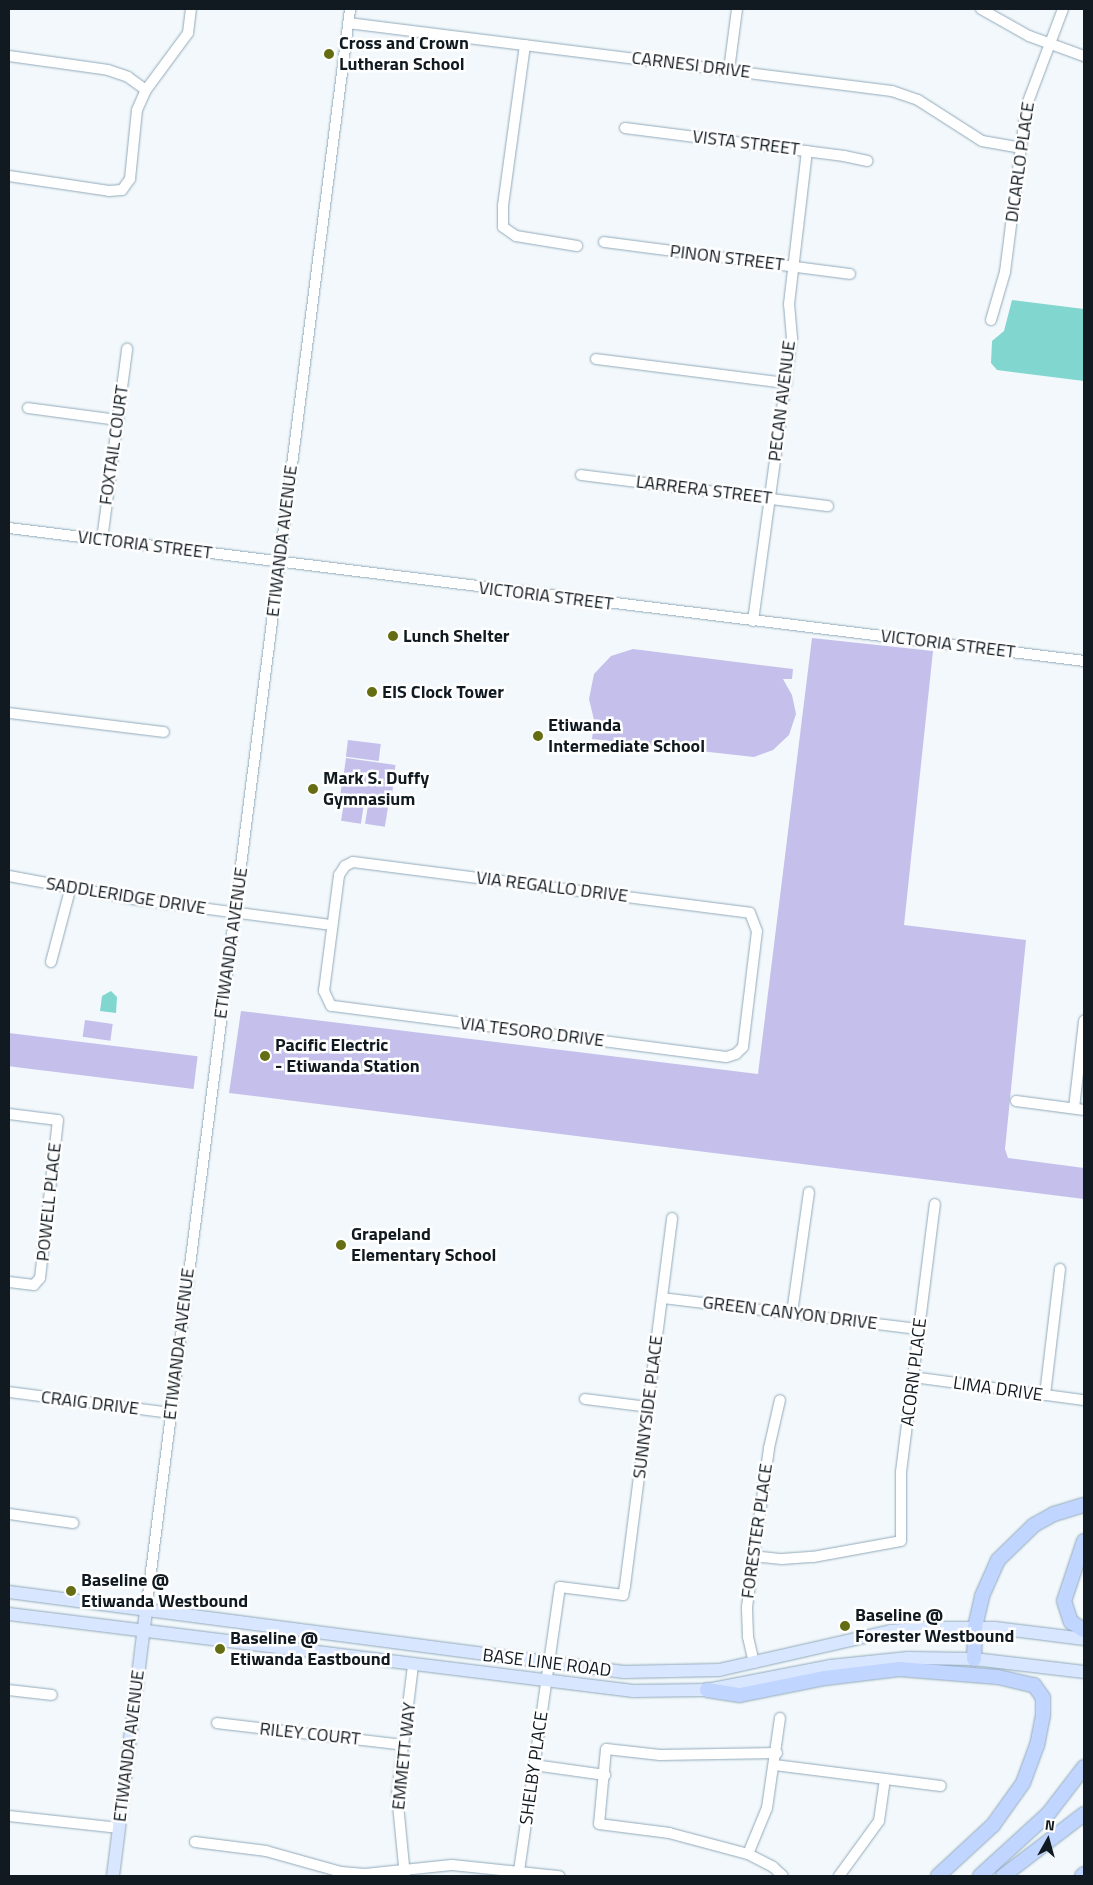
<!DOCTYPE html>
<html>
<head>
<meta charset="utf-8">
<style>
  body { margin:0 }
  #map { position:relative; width:1093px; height:1885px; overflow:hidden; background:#f2f8fb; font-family:"Titillium Web",sans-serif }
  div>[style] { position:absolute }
  .green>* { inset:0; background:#c4c0eb; transform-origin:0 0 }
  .water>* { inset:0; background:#81d7d0 }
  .roads { filter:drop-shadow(0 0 1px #91a9bb) drop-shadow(0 0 1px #91a9bb) }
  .minor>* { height:10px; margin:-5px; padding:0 5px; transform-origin:5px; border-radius:5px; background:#fff }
  .major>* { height:12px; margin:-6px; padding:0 6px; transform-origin:6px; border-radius:6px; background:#d9e6ff }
  .highway>* { height:14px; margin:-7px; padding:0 7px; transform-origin:7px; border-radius:7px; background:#c0d5ff }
  .dots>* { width:14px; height:14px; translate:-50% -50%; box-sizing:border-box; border:2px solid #fff; border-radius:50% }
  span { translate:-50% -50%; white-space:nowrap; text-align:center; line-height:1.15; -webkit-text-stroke:5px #fff; paint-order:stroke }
  .poi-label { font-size:18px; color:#101a20; font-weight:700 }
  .left { translate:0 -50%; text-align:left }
  .street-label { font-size:18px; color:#101a20 }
  .frame { position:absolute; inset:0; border:10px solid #101a20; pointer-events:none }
  .north { position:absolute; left:1023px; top:1815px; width:50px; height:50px; -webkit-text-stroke:4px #fff; paint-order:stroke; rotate:7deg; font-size:14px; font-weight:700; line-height:20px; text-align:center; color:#101a20 }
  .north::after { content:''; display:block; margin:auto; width:18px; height:22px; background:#101a20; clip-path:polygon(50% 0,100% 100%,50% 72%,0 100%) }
</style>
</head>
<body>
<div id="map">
  <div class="green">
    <i style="clip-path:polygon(812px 638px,933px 651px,904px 925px,1026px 940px,1005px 1149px,1008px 1158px,1084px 1168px,1084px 1199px,229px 1093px,241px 1011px,758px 1074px)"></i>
    <i style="clip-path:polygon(633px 649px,793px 669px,792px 679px,783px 679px,792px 695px,796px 714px,789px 735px,773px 750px,754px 757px,592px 739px,594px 720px,589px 699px,594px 674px,611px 656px)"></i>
    <i style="left:348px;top:740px;width:33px;height:17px;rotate:7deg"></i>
    <i style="left:346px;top:758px;width:50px;height:18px;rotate:8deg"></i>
    <i style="left:343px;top:776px;width:51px;height:18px;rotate:8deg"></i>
    <i style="left:345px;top:796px;width:20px;height:25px;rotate:9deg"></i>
    <i style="left:369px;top:799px;width:20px;height:25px;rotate:9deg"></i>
    <i style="left:85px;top:1020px;width:28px;height:17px;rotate:8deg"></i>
    <i style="left:9px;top:1033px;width:190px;height:33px;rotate:7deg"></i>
  </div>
  <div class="water">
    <i style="clip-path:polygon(1012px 300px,1084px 309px,1084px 381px,997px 370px,991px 363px,992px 341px,1004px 331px)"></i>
    <i style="clip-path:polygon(111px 991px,117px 997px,116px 1013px,100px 1011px,102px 996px)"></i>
  </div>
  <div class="roads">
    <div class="minor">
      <i style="left:981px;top:9px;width:55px;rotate:29.4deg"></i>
      <i style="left:1029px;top:36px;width:59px;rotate:20deg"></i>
      <i style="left:348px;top:23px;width:548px;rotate:7.13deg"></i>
      <i style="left:892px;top:91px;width:28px;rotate:19deg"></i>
      <i style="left:918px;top:100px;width:76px;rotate:32.6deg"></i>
      <i style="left:982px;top:141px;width:39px;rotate:10deg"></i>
      <i style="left:525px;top:45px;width:162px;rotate:97.8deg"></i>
      <i style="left:503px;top:205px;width:22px;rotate:90deg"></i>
      <i style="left:503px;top:227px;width:16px;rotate:35deg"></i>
      <i style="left:516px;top:236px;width:62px;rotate:9.3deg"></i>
      <i style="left:9px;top:56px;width:100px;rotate:8deg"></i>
      <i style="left:108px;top:70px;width:21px;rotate:19deg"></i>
      <i style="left:128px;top:77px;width:22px;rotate:36deg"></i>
      <i style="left:729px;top:70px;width:62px;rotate:-82.5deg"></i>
      <i style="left:625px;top:128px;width:221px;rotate:7.3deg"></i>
      <i style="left:844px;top:156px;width:24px;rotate:12deg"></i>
      <i style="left:9px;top:176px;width:101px;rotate:8.5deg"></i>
      <i style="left:109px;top:191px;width:13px;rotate:-4deg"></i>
      <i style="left:122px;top:190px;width:14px;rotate:-54deg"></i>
      <i style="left:130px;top:179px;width:69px;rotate:-84.2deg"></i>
      <i style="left:137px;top:110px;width:22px;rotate:-66deg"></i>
      <i style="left:146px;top:90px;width:71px;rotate:-53.6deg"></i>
      <i style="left:188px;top:33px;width:24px;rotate:-83deg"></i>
      <i style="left:604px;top:242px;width:248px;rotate:7.4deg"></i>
      <i style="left:991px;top:320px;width:50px;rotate:-73.7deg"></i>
      <i style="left:1005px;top:272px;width:166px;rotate:-82.7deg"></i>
      <i style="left:1026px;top:107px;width:105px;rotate:-69.3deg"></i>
      <i style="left:596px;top:359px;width:192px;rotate:7.2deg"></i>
      <i style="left:28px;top:408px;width:91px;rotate:7.6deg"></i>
      <i style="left:581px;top:475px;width:249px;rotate:7.2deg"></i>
      <i style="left:9px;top:528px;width:1083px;rotate:7.05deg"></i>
      <i style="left:102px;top:540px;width:193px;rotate:-82.5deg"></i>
      <i style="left:753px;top:621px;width:286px;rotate:-82.2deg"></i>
      <i style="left:792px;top:338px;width:34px;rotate:-95deg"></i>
      <i style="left:789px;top:304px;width:154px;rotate:-83.3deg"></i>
      <i style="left:9px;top:713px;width:156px;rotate:7deg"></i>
      <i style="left:353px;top:862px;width:400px;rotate:7.3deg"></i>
      <i style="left:750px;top:913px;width:19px;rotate:69deg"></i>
      <i style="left:757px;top:931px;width:117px;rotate:96.9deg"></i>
      <i style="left:743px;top:1047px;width:10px;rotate:135deg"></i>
      <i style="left:736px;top:1054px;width:10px;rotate:163deg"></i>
      <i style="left:726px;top:1057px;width:398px;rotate:-172.6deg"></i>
      <i style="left:331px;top:1006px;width:17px;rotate:-115deg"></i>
      <i style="left:324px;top:991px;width:117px;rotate:-82.6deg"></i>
      <i style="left:339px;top:875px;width:11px;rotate:-56deg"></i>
      <i style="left:345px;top:866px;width:9px;rotate:-27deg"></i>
      <i style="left:9px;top:876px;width:132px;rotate:10.5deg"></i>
      <i style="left:139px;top:900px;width:195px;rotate:7.4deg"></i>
      <i style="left:51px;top:962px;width:74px;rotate:-75.2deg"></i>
      <i style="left:1016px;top:1101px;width:69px;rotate:7.5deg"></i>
      <i style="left:1074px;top:1108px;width:88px;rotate:-83.4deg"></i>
      <i style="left:9px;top:1114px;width:49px;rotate:7deg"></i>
      <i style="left:58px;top:1120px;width:159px;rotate:96.5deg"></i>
      <i style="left:40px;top:1278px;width:9px;rotate:131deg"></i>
      <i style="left:34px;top:1285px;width:25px;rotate:-173deg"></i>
      <i style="left:662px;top:1298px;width:259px;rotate:6.9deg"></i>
      <i style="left:792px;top:1313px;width:122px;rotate:-82deg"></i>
      <i style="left:913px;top:1377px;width:173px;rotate:7.7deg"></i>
      <i style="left:9px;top:1392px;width:162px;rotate:7.4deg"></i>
      <i style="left:1045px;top:1395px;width:127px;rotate:-83.2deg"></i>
      <i style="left:585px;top:1399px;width:64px;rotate:7.2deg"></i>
      <i style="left:9px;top:1514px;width:65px;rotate:8deg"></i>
      <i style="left:752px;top:1556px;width:30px;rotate:6deg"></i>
      <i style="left:782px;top:1559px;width:31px;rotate:-4deg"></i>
      <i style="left:813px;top:1557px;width:89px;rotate:-10.3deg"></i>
      <i style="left:901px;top:1541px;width:69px;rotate:-90deg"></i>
      <i style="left:901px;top:1472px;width:270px;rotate:-82.8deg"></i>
      <i style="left:146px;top:1611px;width:1615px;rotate:-82.74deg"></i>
      <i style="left:754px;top:1663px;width:27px;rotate:-103deg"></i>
      <i style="left:748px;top:1637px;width:30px;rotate:-92deg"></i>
      <i style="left:747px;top:1607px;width:161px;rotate:-82.1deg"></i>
      <i style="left:769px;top:1448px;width:49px;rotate:-77.1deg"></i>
      <i style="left:9px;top:1690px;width:43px;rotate:6.6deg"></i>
      <i style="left:217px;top:1723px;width:187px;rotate:6.7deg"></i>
      <i style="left:777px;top:1753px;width:117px;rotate:179deg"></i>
      <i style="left:660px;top:1755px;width:54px;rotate:-173.7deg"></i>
      <i style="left:606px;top:1749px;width:75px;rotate:95.3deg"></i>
      <i style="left:599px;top:1824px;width:71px;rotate:7.3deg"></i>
      <i style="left:669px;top:1833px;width:82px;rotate:14.9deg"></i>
      <i style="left:748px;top:1854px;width:28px;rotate:27deg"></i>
      <i style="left:773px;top:1867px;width:13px;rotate:42deg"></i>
      <i style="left:534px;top:1765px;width:72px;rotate:8deg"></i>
      <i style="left:775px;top:1765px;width:167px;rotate:7.2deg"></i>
      <i style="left:9px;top:1816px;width:111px;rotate:6.2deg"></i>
      <i style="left:195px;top:1842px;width:72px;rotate:7.2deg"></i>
      <i style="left:266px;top:1851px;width:78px;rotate:15.6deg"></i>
      <i style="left:341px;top:1872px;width:24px;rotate:5deg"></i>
      <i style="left:365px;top:1874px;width:87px;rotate:-5.9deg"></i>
      <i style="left:452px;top:1865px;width:108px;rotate:5.9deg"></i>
      <i style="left:748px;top:1854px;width:50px;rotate:-67.6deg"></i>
      <i style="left:767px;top:1808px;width:91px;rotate:-81.8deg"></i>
      <i style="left:519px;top:1871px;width:287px;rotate:-81.8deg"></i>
      <i style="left:560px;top:1587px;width:64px;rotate:7.2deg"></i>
      <i style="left:623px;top:1595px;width:9px;rotate:-77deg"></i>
      <i style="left:625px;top:1586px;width:371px;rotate:-82.7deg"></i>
      <i style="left:405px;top:1876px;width:82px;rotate:-95.6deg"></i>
      <i style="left:397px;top:1794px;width:130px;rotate:-82.9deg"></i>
      <i style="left:839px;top:1876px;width:68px;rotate:-54deg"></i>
      <i style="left:879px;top:1821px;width:42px;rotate:-81.9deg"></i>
    </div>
    <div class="major">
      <i style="left:9px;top:1592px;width:620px;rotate:7.41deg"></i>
      <i style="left:624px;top:1672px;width:95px;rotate:-1.2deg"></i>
      <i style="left:719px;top:1670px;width:176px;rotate:-12.8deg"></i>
      <i style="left:891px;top:1631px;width:38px;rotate:-5deg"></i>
      <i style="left:929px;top:1628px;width:66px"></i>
      <i style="left:995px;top:1628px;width:90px;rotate:7deg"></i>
      <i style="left:9px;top:1614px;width:629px;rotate:7.03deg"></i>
      <i style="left:633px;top:1691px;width:74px;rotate:-0.8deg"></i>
      <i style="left:707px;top:1690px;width:125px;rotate:-11deg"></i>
      <i style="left:830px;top:1666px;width:78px;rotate:-5.9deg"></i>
      <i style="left:908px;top:1658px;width:66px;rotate:0.9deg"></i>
      <i style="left:974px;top:1659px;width:111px;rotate:6.7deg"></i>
      <i style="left:113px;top:1876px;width:267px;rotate:-82.9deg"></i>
    </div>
    <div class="highway">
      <i style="left:1084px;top:1541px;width:63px;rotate:108.4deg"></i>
      <i style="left:1064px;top:1601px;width:22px;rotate:72deg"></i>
      <i style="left:1071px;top:1622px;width:15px;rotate:32deg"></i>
      <i style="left:974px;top:1659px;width:32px;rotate:-88deg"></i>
      <i style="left:975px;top:1627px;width:32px;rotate:-77deg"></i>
      <i style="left:982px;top:1596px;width:39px;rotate:-66deg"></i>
      <i style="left:998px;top:1560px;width:50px;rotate:-44.2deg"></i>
      <i style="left:1034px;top:1525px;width:23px;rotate:-29deg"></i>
      <i style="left:1054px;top:1514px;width:31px;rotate:-17deg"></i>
      <i style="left:707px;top:1690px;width:33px;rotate:9deg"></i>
      <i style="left:740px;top:1695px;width:87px;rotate:-11.3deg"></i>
      <i style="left:825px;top:1678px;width:75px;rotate:-6.9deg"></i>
      <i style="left:899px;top:1669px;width:99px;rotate:4.6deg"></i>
      <i style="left:998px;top:1677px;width:37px;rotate:13deg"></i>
      <i style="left:1034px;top:1685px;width:16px;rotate:55deg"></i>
      <i style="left:1043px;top:1698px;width:17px;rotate:90deg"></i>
      <i style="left:1043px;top:1715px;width:31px;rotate:101deg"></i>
      <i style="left:1037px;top:1745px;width:40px;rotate:110.2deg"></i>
      <i style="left:1023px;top:1783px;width:52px;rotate:125.5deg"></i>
      <i style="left:993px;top:1825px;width:75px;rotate:137.2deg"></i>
      <i style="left:980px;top:1876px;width:92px;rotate:-42.4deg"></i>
      <i style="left:1048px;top:1814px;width:59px;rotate:-52.5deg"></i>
      <i style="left:1003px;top:1876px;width:102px;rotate:-37.4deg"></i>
      <i style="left:1082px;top:1876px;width:3px;rotate:-45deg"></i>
    </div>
  </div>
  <div class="dots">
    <i style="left:329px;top:54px;background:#656d12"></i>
    <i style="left:393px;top:636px;background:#656d12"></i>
    <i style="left:372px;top:692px;background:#656d12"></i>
    <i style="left:538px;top:736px;background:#656d12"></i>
    <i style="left:313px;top:789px;background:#656d12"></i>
    <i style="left:265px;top:1056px;background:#656d12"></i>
    <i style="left:341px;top:1245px;background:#656d12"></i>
    <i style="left:71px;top:1591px;background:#656d12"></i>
    <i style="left:845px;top:1626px;background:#656d12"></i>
    <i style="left:220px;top:1649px;background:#656d12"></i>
  </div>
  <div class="poi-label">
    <span class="left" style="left:339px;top:54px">Cross and Crown<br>Lutheran School</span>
    <span class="left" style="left:403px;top:636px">Lunch Shelter</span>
    <span class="left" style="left:382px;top:692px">EIS Clock Tower</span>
    <span class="left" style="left:548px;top:736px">Etiwanda<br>Intermediate School</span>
    <span class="left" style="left:323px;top:789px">Mark S. Duffy<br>Gymnasium</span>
    <span class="left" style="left:275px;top:1056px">Pacific Electric<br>- Etiwanda Station</span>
    <span class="left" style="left:351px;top:1245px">Grapeland<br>Elementary School</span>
    <span class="left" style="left:81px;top:1591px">Baseline @<br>Etiwanda Westbound</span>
    <span class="left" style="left:855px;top:1626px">Baseline @<br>Forester Westbound</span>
    <span class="left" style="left:230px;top:1649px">Baseline @<br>Etiwanda Eastbound</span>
  </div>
  <div class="street-label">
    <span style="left:691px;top:65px;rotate:7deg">CARNESI DRIVE</span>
    <span style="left:746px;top:143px;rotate:7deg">VISTA STREET</span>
    <span style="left:1020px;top:162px;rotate:-82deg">DICARLO PLACE</span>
    <span style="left:727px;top:258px;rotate:7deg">PINON STREET</span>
    <span style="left:782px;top:401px;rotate:-83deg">PECAN AVENUE</span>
    <span style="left:114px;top:445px;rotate:-82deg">FOXTAIL COURT</span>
    <span style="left:704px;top:490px;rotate:7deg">LARRERA STREET</span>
    <span style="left:282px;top:541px;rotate:-83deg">ETIWANDA AVENUE</span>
    <span style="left:145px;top:545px;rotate:7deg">VICTORIA STREET</span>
    <span style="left:546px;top:596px;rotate:7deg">VICTORIA STREET</span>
    <span style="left:948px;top:644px;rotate:7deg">VICTORIA STREET</span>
    <span style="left:552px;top:887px;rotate:7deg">VIA REGALLO DRIVE</span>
    <span style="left:126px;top:896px;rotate:9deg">SADDLERIDGE DRIVE</span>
    <span style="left:231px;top:943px;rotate:-82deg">ETIWANDA AVENUE</span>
    <span style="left:532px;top:1032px;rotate:7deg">VIA TESORO DRIVE</span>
    <span style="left:49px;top:1202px;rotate:-84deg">POWELL PLACE</span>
    <span style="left:790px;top:1313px;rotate:7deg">GREEN CANYON DRIVE</span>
    <span style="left:179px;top:1344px;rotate:-83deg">ETIWANDA AVENUE</span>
    <span style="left:914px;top:1372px;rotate:-83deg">ACORN PLACE</span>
    <span style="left:998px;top:1389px;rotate:8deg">LIMA DRIVE</span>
    <span style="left:90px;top:1403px;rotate:7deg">CRAIG DRIVE</span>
    <span style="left:648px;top:1407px;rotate:-83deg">SUNNYSIDE PLACE</span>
    <span style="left:757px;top:1531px;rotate:-82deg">FORESTER PLACE</span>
    <span style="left:547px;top:1663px;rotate:7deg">BASE LINE ROAD</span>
    <span style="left:310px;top:1734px;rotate:6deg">RILEY COURT</span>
    <span style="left:129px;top:1746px;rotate:-83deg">ETIWANDA AVENUE</span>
    <span style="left:404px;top:1756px;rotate:-84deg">EMMETT WAY</span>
    <span style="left:534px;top:1768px;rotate:-82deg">SHELBY PLACE</span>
  </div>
  <div class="frame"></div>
  <div class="north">N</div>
</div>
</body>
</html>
